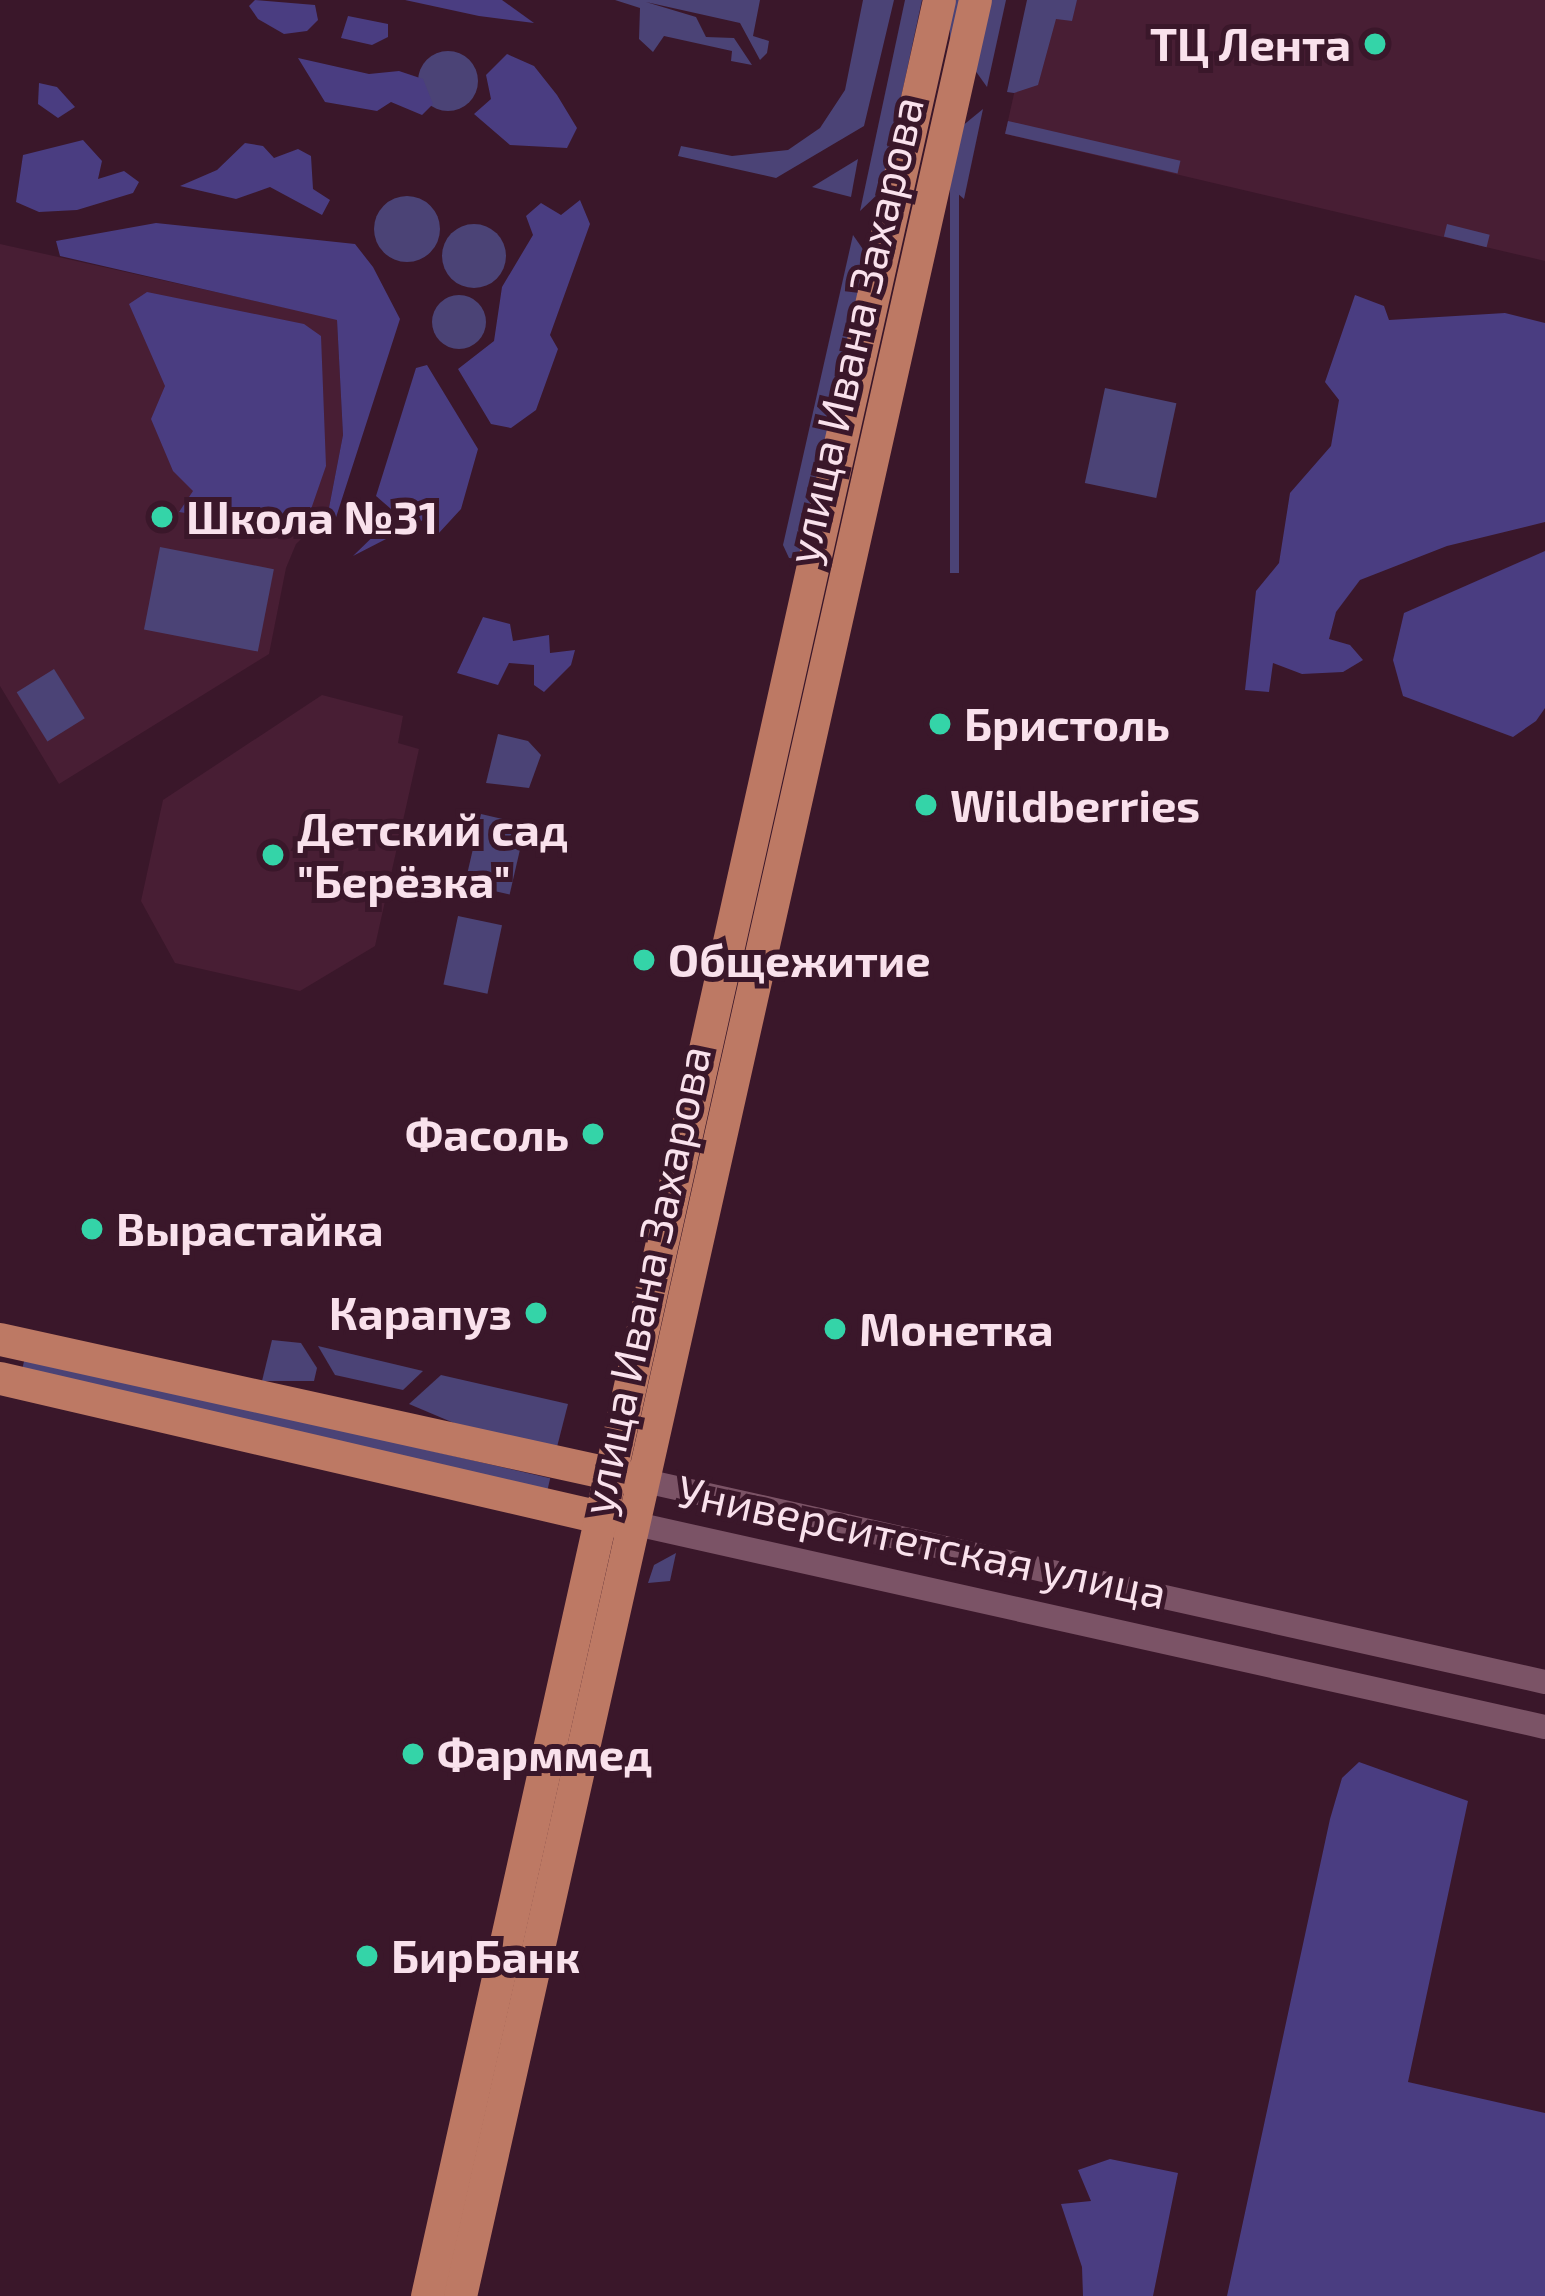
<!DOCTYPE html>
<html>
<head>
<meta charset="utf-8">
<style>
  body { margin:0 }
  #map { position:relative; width:1545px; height:2296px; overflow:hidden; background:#3a172a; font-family:"Exo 2",sans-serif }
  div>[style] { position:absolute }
  .built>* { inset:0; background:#481e34 }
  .green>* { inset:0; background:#4b4376; transform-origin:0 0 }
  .round { border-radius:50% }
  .forest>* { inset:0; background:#4a3d81 }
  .minor>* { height:24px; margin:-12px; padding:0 12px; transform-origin:12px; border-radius:12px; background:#7b5366 }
  .major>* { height:33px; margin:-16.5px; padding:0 16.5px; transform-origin:16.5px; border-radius:16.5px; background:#bd7964 }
  .dots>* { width:33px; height:33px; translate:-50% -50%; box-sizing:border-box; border:6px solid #3a172a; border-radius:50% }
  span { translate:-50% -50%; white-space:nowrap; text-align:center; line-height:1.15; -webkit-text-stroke:10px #3a172a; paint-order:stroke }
  .poi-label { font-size:45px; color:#f9e1ec; font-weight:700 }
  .right { translate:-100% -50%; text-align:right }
  .left { translate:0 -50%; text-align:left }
  .street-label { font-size:45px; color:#f9e1ec }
</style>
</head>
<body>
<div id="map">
  <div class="built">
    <i style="clip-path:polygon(1035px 0,1545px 0,1545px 261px,1005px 134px)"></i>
    <i style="clip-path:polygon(0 244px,337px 319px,343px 435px,328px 513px,296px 544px,286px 568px,269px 654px,59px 784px,0 686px)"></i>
    <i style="clip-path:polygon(322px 695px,403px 716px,398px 743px,419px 749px,375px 946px,300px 991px,175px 963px,141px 901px,163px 800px)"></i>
  </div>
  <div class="green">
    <i style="clip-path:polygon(615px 0,760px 0,753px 36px,769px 41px,767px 53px,760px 60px,740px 23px,646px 2px,696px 17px,706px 37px,734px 38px,752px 65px,731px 61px,732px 51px,664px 36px,653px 52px,639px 39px,640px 8px)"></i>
    <i style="clip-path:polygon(863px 0,894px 0,864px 126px,776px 178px,678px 156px,681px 146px,732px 156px,788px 150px,820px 128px,845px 90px)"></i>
    <i style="clip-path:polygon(905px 0,922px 0,881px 191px,860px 211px)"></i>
    <i style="left:950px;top:0;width:9px;height:573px"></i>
    <i style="clip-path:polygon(987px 0,1006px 0,987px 87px,972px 66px)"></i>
    <i style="clip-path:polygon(1027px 0,1077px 0,1072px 21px,1056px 19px,1038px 85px,1014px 93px,1007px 92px)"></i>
    <i class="round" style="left:418px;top:51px;width:60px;height:60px"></i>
    <i style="clip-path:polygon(983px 109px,964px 199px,949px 186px,961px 127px)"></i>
    <i style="left:1008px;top:121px;width:177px;height:13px;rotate:13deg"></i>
    <i style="clip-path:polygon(858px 159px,851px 197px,812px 187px)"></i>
    <i class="round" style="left:374px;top:196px;width:66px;height:66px"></i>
    <i class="round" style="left:442px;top:224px;width:64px;height:64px"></i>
    <i style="left:1447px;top:224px;width:44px;height:13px;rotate:14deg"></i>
    <i style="clip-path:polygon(853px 235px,867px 255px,799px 559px,789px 558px,783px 545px)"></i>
    <i class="round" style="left:432px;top:295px;width:54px;height:54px"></i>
    <i style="left:1105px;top:388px;width:73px;height:97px;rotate:12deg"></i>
    <i style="left:160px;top:547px;width:116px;height:84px;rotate:11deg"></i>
    <i style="left:54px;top:669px;width:58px;height:44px;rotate:58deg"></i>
    <i style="clip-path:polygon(498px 734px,528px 741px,541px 755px,529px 788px,486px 783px)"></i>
    <i style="left:481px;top:814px;width:46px;height:72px;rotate:13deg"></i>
    <i style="left:458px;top:916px;width:45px;height:70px;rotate:12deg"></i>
    <i style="clip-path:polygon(272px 1340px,301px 1343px,317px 1368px,314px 1381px,262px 1381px)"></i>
    <i style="clip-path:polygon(318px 1346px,423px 1371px,403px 1390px,335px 1375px)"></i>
    <i style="left:25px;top:1357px;width:539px;height:14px;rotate:13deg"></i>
    <i style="clip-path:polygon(441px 1375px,568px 1404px,557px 1447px,461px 1426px,409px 1404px)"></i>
    <i style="clip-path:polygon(676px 1553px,670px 1581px,648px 1583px,654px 1565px)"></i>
  </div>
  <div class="forest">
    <i style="clip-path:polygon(255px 0,315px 5px,318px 20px,307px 31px,284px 34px,258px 19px,249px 6px)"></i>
    <i style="clip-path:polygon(405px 0,502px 0,534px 23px,479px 16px)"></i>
    <i style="clip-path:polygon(348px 16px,388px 24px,388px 37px,372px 45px,341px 38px)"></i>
    <i style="clip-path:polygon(507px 54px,534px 66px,557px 95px,577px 128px,567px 148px,510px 145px,474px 114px,491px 99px,486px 75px)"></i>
    <i style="clip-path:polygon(298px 58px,369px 74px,399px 71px,423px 79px,433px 104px,422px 115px,391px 102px,377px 111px,325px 102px)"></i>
    <i style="clip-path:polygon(39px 83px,57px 87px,75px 107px,58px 118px,38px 104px)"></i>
    <i style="clip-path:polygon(83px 140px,102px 161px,98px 179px,124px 171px,139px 182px,133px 193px,77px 210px,39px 212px,16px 202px,23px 155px)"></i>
    <i style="clip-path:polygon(245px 143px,263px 146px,274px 158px,298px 149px,311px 156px,313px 189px,330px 200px,322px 215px,270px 187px,236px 199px,180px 186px,217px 170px)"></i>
    <i style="clip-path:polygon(580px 200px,590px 224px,550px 335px,558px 349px,536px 410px,511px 428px,491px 424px,458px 369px,494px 341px,502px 287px,533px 235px,526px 216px,541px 203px,561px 215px)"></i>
    <i style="clip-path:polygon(156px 223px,355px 244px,373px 267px,400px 319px,330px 536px,314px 537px,328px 513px,343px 435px,337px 320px,60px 256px,56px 241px)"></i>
    <i style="clip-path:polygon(147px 292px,304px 324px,321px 336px,326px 466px,309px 515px,273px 527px,179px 512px,193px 491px,173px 471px,151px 419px,165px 386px,129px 304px)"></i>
    <i style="clip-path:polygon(1355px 295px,1384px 306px,1389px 320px,1505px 313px,1545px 323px,1545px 522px,1447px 546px,1360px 580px,1336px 612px,1329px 639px,1350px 645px,1363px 660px,1343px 672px,1302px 674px,1273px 663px,1269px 692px,1245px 690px,1256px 591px,1279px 563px,1290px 493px,1331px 446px,1339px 400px,1325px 382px)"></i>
    <i style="clip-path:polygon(427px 365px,478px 449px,461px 509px,438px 534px,423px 520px,353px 556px,389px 521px,391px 509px,376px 496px,416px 368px)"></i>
    <i style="clip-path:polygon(1545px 551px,1545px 708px,1536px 721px,1513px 737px,1403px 696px,1393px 660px,1404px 613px)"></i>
    <i style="clip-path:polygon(483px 617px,510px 624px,513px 641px,549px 635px,550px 653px,575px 650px,571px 665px,544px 692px,534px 685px,534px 665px,509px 663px,498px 685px,457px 673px)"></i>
    <i style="clip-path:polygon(1359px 1762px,1468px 1801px,1408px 2082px,1545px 2113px,1545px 2296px,1227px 2296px,1330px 1819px,1342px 1778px)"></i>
    <i style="clip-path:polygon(1110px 2159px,1178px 2173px,1153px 2296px,1083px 2296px,1082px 2267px,1061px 2204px,1091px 2201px,1078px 2170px)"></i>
  </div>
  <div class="minor">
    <i style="left:645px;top:1481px;width:922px;rotate:12.59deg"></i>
    <i style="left:636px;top:1524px;width:931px;rotate:12.59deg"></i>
  </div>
  <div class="major">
    <i style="left:0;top:1339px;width:641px;rotate:12.43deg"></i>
    <i style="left:0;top:1378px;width:633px;rotate:13.05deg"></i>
    <i style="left:427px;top:2296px;width:2352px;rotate:-77.43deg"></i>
    <i style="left:460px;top:2296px;width:2353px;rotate:-77.36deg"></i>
  </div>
  <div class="dots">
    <i style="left:1375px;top:44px;background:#34d4a8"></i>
    <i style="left:162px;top:517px;background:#34d4a8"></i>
    <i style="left:940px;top:724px;background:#34d4a8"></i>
    <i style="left:926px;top:805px;background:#34d4a8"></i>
    <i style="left:273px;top:855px;background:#34d4a8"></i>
    <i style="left:644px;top:960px;background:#34d4a8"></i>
    <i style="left:593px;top:1134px;background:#34d4a8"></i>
    <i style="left:92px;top:1229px;background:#34d4a8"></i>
    <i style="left:536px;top:1313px;background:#34d4a8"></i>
    <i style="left:835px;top:1329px;background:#34d4a8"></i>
    <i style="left:413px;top:1754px;background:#34d4a8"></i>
    <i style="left:367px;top:1956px;background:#34d4a8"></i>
  </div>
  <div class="poi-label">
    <span class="right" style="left:1351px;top:44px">ТЦ Лента</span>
    <span class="left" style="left:186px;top:517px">Школа №31</span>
    <span class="left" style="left:964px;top:724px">Бристоль</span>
    <span class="left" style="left:950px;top:805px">Wildberries</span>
    <span class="left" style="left:297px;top:855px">Детский сад<br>"Берёзка"</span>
    <span class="left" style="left:668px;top:960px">Общежитие</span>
    <span class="right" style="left:569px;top:1134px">Фасоль</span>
    <span class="left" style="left:116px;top:1229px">Вырастайка</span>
    <span class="right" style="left:512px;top:1313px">Карапуз</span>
    <span class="left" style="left:859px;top:1329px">Монетка</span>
    <span class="left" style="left:437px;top:1754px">Фарммед</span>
    <span class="left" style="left:391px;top:1956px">БирБанк</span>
  </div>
  <div class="street-label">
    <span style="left:854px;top:330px;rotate:-77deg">улица Ивана Захарова</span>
    <span style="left:645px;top:1280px;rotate:-78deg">улица Ивана Захарова</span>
    <span style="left:922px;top:1541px;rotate:12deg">Университетская улица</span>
  </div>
</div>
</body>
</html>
